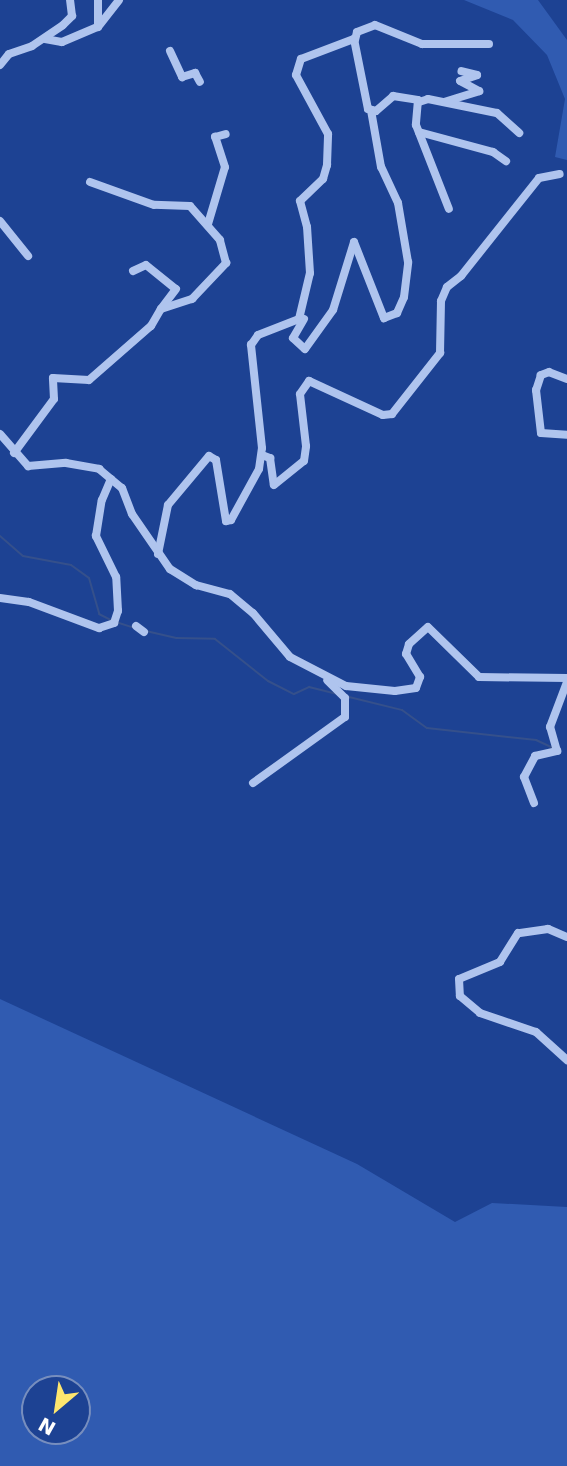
<!DOCTYPE html>
<html>
<head>
<meta charset="utf-8">
<style>
  body { margin:0 }
  #map { position:relative; width:567px; height:1466px; overflow:hidden; background:#1d4293; font-family:"DejaVu Sans",sans-serif }
  div>[style] { position:absolute }
  .green>* { inset:0; background:#305bb1 }
  .stream>* { height:2px; margin:-1px; padding:0 1px; transform-origin:1px; border-radius:1px; background:#35508b }
  .minor>* { height:8px; margin:-4px; padding:0 4px; transform-origin:4px; border-radius:4px; background:#afc4ee }
  span { translate:-50% -50%; white-space:nowrap; text-align:center; line-height:1.15; -webkit-text-stroke:5px #1d4293; paint-order:stroke }
  .north { position:absolute; left:21px; top:1375px; width:70px; height:70px; box-sizing:border-box; background:#1d4293; border:2px solid #778ebe; border-radius:50%; rotate:209deg; font-size:19px; font-weight:700; line-height:28px; text-align:center; color:#fff }
  .north::after { content:''; display:block; margin:auto; width:24px; height:32px; background:#fee66e; clip-path:polygon(50% 0,100% 100%,50% 72%,0 100%) }
</style>
</head>
<body>
<div id="map">
  <div class="green">
    <i style="clip-path:polygon(464px 0,538px 0,567px 40px,567px 160px,555px 157px,565px 99px,547px 55px,513px 20px)"></i>
    <i style="clip-path:polygon(evenodd,0 999px,357px 1164px,455px 1222px,492px 1203px,567px 1207px,567px 1466px,0 1466px,0 999px,35px 1389px,77px 1389px,77px 1431px,35px 1431px,35px 1389px)"></i>
  </div>
  <div class="stream">
    <i style="left:0;top:536px;width:30px;rotate:41deg"></i>
    <i style="left:23px;top:556px;width:49px;rotate:10.6deg"></i>
    <i style="left:71px;top:565px;width:22px;rotate:36deg"></i>
    <i style="left:89px;top:578px;width:37px;rotate:74deg"></i>
    <i style="left:99px;top:614px;width:13px;rotate:27deg"></i>
    <i style="left:116px;top:622px;width:19px;rotate:18deg"></i>
    <i style="left:146px;top:631px;width:31px;rotate:13deg"></i>
    <i style="left:176px;top:638px;width:39px;rotate:1deg"></i>
    <i style="left:215px;top:639px;width:68px;rotate:38.4deg"></i>
    <i style="left:268px;top:681px;width:29px;rotate:27deg"></i>
    <i style="left:294px;top:694px;width:17px;rotate:-25deg"></i>
    <i style="left:309px;top:687px;width:29px;rotate:14deg"></i>
    <i style="left:349px;top:697px;width:55px;rotate:13.8deg"></i>
    <i style="left:402px;top:710px;width:31px;rotate:36deg"></i>
    <i style="left:427px;top:728px;width:110px;rotate:6.3deg"></i>
    <i style="left:536px;top:740px;width:19px;rotate:25deg"></i>
  </div>
  <div class="minor">
    <i style="left:98px;top:0;width:27px;rotate:90deg"></i>
    <i style="left:45px;top:39px;width:17px;rotate:10deg"></i>
    <i style="left:62px;top:42px;width:39px;rotate:-23deg"></i>
    <i style="left:98px;top:27px;width:34px;rotate:-52deg"></i>
    <i style="left:355px;top:40px;width:8px;rotate:-76deg"></i>
    <i style="left:357px;top:32px;width:19px;rotate:-21deg"></i>
    <i style="left:375px;top:25px;width:51px;rotate:22deg"></i>
    <i style="left:422px;top:44px;width:67px"></i>
    <i style="left:170px;top:51px;width:29px;rotate:65deg"></i>
    <i style="left:182px;top:77px;width:14px;rotate:-17deg"></i>
    <i style="left:195px;top:73px;width:10px;rotate:61deg"></i>
    <i style="left:0;top:65px;width:14px;rotate:-51deg"></i>
    <i style="left:9px;top:54px;width:24px;rotate:-19deg"></i>
    <i style="left:32px;top:46px;width:37px;rotate:-34deg"></i>
    <i style="left:63px;top:25px;width:13px;rotate:-45deg"></i>
    <i style="left:72px;top:16px;width:16px;rotate:-97deg"></i>
    <i style="left:419px;top:102px;width:9px;rotate:-18deg"></i>
    <i style="left:428px;top:99px;width:70px;rotate:11.5deg"></i>
    <i style="left:497px;top:113px;width:30px;rotate:42deg"></i>
    <i style="left:444px;top:102px;width:37px;rotate:-17deg"></i>
    <i style="left:479px;top:91px;width:21px;rotate:-152deg"></i>
    <i style="left:460px;top:81px;width:18px;rotate:-19deg"></i>
    <i style="left:477px;top:75px;width:16px;rotate:-166deg"></i>
    <i style="left:419px;top:132px;width:77px;rotate:15.1deg"></i>
    <i style="left:493px;top:152px;width:16px;rotate:35deg"></i>
    <i style="left:0;top:221px;width:45px;rotate:51.3deg"></i>
    <i style="left:208px;top:224px;width:59px;rotate:-73.4deg"></i>
    <i style="left:225px;top:167px;width:32px;rotate:-108deg"></i>
    <i style="left:215px;top:137px;width:11px;rotate:-15deg"></i>
    <i style="left:133px;top:271px;width:14px;rotate:-25deg"></i>
    <i style="left:146px;top:265px;width:38px;rotate:39deg"></i>
    <i style="left:176px;top:289px;width:25px;rotate:127deg"></i>
    <i style="left:304px;top:319px;width:22px;rotate:120deg"></i>
    <i style="left:293px;top:338px;width:16px;rotate:43deg"></i>
    <i style="left:305px;top:349px;width:48px;rotate:-54.3deg"></i>
    <i style="left:333px;top:310px;width:71px;rotate:-72.8deg"></i>
    <i style="left:354px;top:242px;width:82px;rotate:68.5deg"></i>
    <i style="left:384px;top:318px;width:14px;rotate:-21deg"></i>
    <i style="left:397px;top:313px;width:17px;rotate:-66deg"></i>
    <i style="left:404px;top:297px;width:35px;rotate:-83deg"></i>
    <i style="left:408px;top:262px;width:60px;rotate:-99.6deg"></i>
    <i style="left:398px;top:203px;width:40px;rotate:-115deg"></i>
    <i style="left:381px;top:167px;width:58px;rotate:-100deg"></i>
    <i style="left:567px;top:379px;width:19px;rotate:-159deg"></i>
    <i style="left:549px;top:372px;width:9px;rotate:159deg"></i>
    <i style="left:541px;top:375px;width:16px;rotate:108deg"></i>
    <i style="left:536px;top:390px;width:43px;rotate:83.4deg"></i>
    <i style="left:541px;top:433px;width:26px;rotate:4deg"></i>
    <i style="left:0;top:434px;width:43px;rotate:48.8deg"></i>
    <i style="left:28px;top:466px;width:38px;rotate:-5deg"></i>
    <i style="left:66px;top:463px;width:34px;rotate:10deg"></i>
    <i style="left:99px;top:469px;width:30px;rotate:40deg"></i>
    <i style="left:122px;top:488px;width:28px;rotate:69deg"></i>
    <i style="left:132px;top:514px;width:67px;rotate:55.4deg"></i>
    <i style="left:170px;top:569px;width:31px;rotate:32deg"></i>
    <i style="left:196px;top:585px;width:35px;rotate:15deg"></i>
    <i style="left:230px;top:594px;width:30px;rotate:40deg"></i>
    <i style="left:253px;top:613px;width:57px;rotate:49.9deg"></i>
    <i style="left:290px;top:657px;width:63px;rotate:27.4deg"></i>
    <i style="left:346px;top:686px;width:49px;rotate:5.8deg"></i>
    <i style="left:395px;top:691px;width:21px;rotate:-8deg"></i>
    <i style="left:416px;top:688px;width:12px;rotate:-70deg"></i>
    <i style="left:420px;top:677px;width:27px;rotate:-121deg"></i>
    <i style="left:406px;top:654px;width:10px;rotate:-73deg"></i>
    <i style="left:409px;top:644px;width:25px;rotate:-42deg"></i>
    <i style="left:428px;top:627px;width:71px;rotate:44.4deg"></i>
    <i style="left:479px;top:677px;width:88px;rotate:0.7deg"></i>
    <i style="left:14px;top:453px;width:67px;rotate:-53.5deg"></i>
    <i style="left:54px;top:399px;width:21px;rotate:-93deg"></i>
    <i style="left:53px;top:378px;width:36px;rotate:3deg"></i>
    <i style="left:89px;top:380px;width:82px;rotate:-41.1deg"></i>
    <i style="left:151px;top:326px;width:20px;rotate:-60deg"></i>
    <i style="left:161px;top:309px;width:33px;rotate:-18deg"></i>
    <i style="left:192px;top:299px;width:50px;rotate:-46.6deg"></i>
    <i style="left:226px;top:263px;width:24px;rotate:-105deg"></i>
    <i style="left:220px;top:240px;width:45px;rotate:-131.4deg"></i>
    <i style="left:190px;top:206px;width:36px;rotate:-178deg"></i>
    <i style="left:154px;top:205px;width:68px;rotate:-160.2deg"></i>
    <i style="left:262px;top:455px;width:9px;rotate:21deg"></i>
    <i style="left:270px;top:458px;width:27px;rotate:82deg"></i>
    <i style="left:274px;top:485px;width:38px;rotate:-39deg"></i>
    <i style="left:304px;top:461px;width:15px;rotate:-82deg"></i>
    <i style="left:306px;top:446px;width:52px;rotate:-96.6deg"></i>
    <i style="left:300px;top:394px;width:16px;rotate:-55deg"></i>
    <i style="left:309px;top:381px;width:81px;rotate:24.7deg"></i>
    <i style="left:383px;top:415px;width:9px;rotate:-6deg"></i>
    <i style="left:392px;top:414px;width:78px;rotate:-51.8deg"></i>
    <i style="left:440px;top:353px;width:52px;rotate:-88.9deg"></i>
    <i style="left:441px;top:301px;width:15px;rotate:-67deg"></i>
    <i style="left:447px;top:287px;width:18px;rotate:-38deg"></i>
    <i style="left:461px;top:276px;width:125px;rotate:-51.5deg"></i>
    <i style="left:539px;top:178px;width:21px;rotate:-11deg"></i>
    <i style="left:158px;top:554px;width:50px;rotate:-78.5deg"></i>
    <i style="left:168px;top:505px;width:64px;rotate:-50.1deg"></i>
    <i style="left:209px;top:456px;width:8px;rotate:30deg"></i>
    <i style="left:216px;top:460px;width:62px;rotate:80.7deg"></i>
    <i style="left:226px;top:521px;width:5px;rotate:-11deg"></i>
    <i style="left:231px;top:520px;width:58px;rotate:-61.2deg"></i>
    <i style="left:259px;top:469px;width:21px;rotate:-82deg"></i>
    <i style="left:262px;top:448px;width:104px;rotate:-96.1deg"></i>
    <i style="left:251px;top:345px;width:12px;rotate:-55deg"></i>
    <i style="left:258px;top:335px;width:44px;rotate:-21.3deg"></i>
    <i style="left:299px;top:319px;width:47px;rotate:-76.6deg"></i>
    <i style="left:310px;top:273px;width:46px;rotate:-93.7deg"></i>
    <i style="left:307px;top:227px;width:27px;rotate:-105deg"></i>
    <i style="left:300px;top:201px;width:32px;rotate:-44deg"></i>
    <i style="left:323px;top:179px;width:15px;rotate:-74deg"></i>
    <i style="left:327px;top:165px;width:31px;rotate:-88deg"></i>
    <i style="left:328px;top:134px;width:67px;rotate:-118.5deg"></i>
    <i style="left:296px;top:75px;width:17px;rotate:-73deg"></i>
    <i style="left:301px;top:59px;width:57px;rotate:-20.7deg"></i>
    <i style="left:354px;top:39px;width:71px;rotate:78.7deg"></i>
    <i style="left:368px;top:109px;width:8px;rotate:14deg"></i>
    <i style="left:376px;top:111px;width:23px;rotate:-41deg"></i>
    <i style="left:393px;top:96px;width:25px;rotate:9deg"></i>
    <i style="left:418px;top:100px;width:25px;rotate:95deg"></i>
    <i style="left:416px;top:125px;width:90px;rotate:68.6deg"></i>
    <i style="left:0;top:598px;width:29px;rotate:8deg"></i>
    <i style="left:29px;top:602px;width:75px;rotate:20.4deg"></i>
    <i style="left:99px;top:628px;width:16px;rotate:-18deg"></i>
    <i style="left:114px;top:623px;width:13px;rotate:-72deg"></i>
    <i style="left:118px;top:611px;width:34px;rotate:-93deg"></i>
    <i style="left:116px;top:577px;width:46px;rotate:-116deg"></i>
    <i style="left:96px;top:536px;width:36px;rotate:-81deg"></i>
    <i style="left:102px;top:500px;width:23px;rotate:-67deg"></i>
    <i style="left:136px;top:626px;width:10px;rotate:37deg"></i>
    <i style="left:253px;top:783px;width:113px;rotate:-35.7deg"></i>
    <i style="left:345px;top:717px;width:19px;rotate:-90deg"></i>
    <i style="left:345px;top:698px;width:25px;rotate:-135deg"></i>
    <i style="left:534px;top:803px;width:28px;rotate:-111deg"></i>
    <i style="left:524px;top:777px;width:24px;rotate:-62deg"></i>
    <i style="left:535px;top:756px;width:23px;rotate:-13deg"></i>
    <i style="left:557px;top:751px;width:25px;rotate:-106deg"></i>
    <i style="left:550px;top:727px;width:48px;rotate:-69.3deg"></i>
    <i style="left:567px;top:937px;width:21px;rotate:-157deg"></i>
    <i style="left:548px;top:929px;width:30px;rotate:172deg"></i>
    <i style="left:518px;top:933px;width:34px;rotate:122deg"></i>
    <i style="left:500px;top:962px;width:44px;rotate:157.5deg"></i>
    <i style="left:459px;top:979px;width:17px;rotate:87deg"></i>
    <i style="left:460px;top:996px;width:26px;rotate:40deg"></i>
    <i style="left:480px;top:1013px;width:59px;rotate:18.7deg"></i>
    <i style="left:536px;top:1032px;width:42px;rotate:42.1deg"></i>
  </div>
  <div class="north">N</div>
</div>
</body>
</html>
